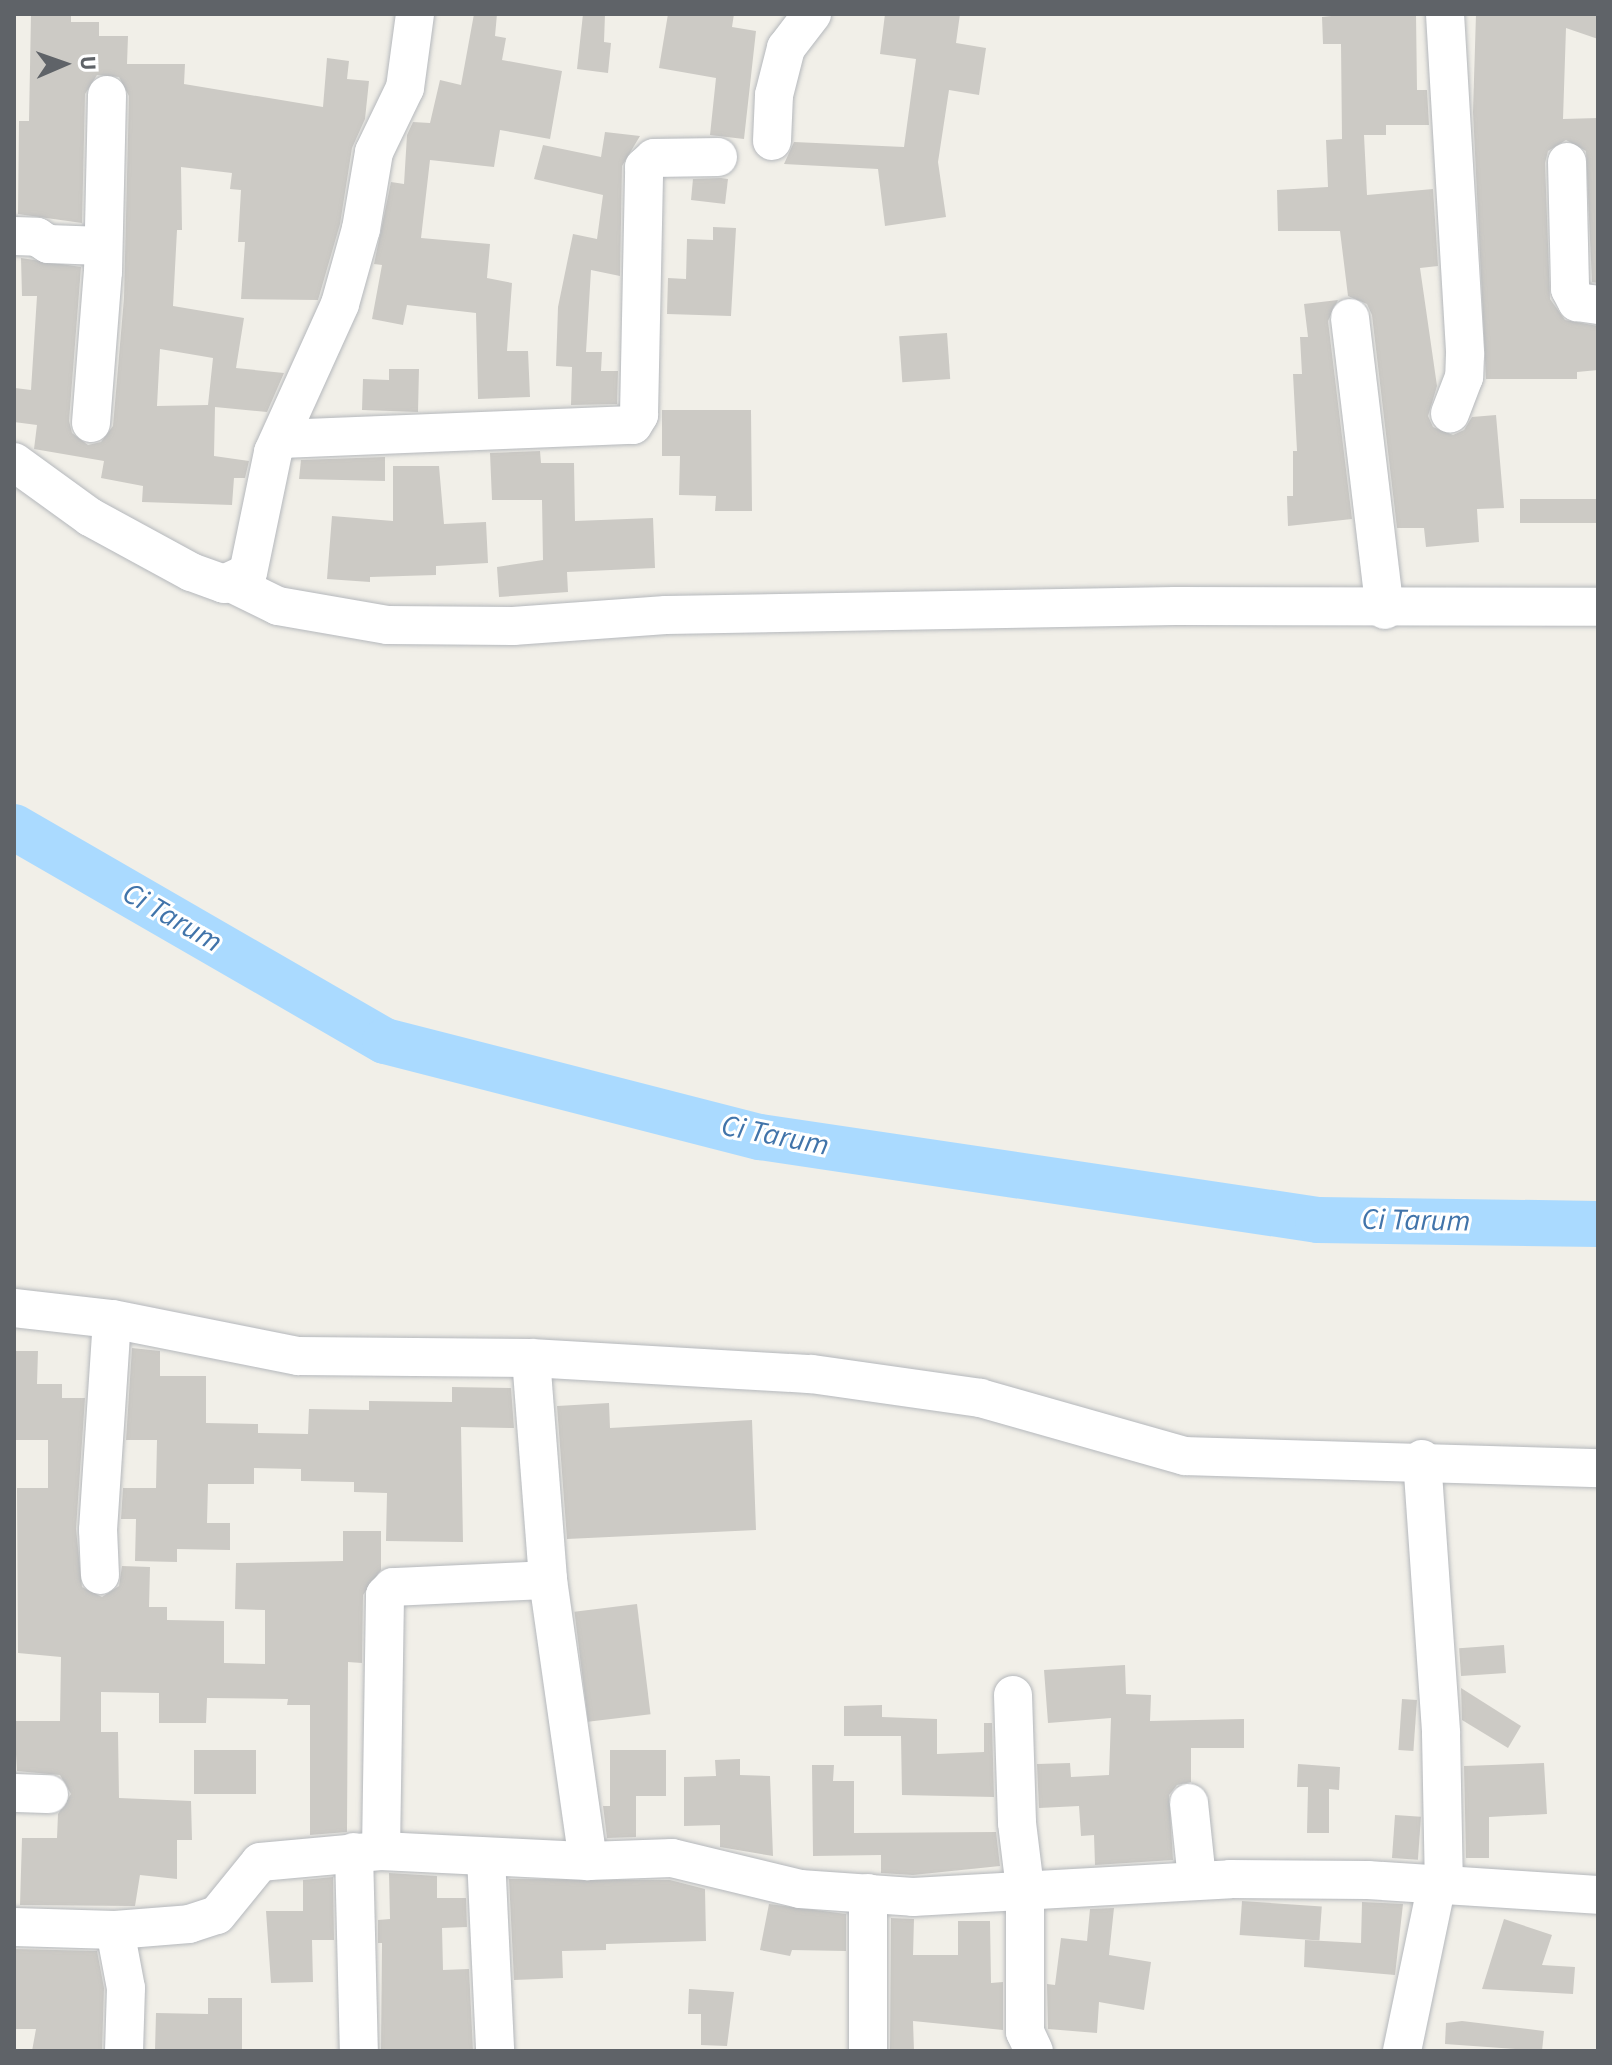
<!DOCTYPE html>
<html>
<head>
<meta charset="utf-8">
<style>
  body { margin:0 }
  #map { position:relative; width:1612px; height:2065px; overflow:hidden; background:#f1efe8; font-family:"Source Sans 3",sans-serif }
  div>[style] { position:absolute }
  .river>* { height:46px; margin:-23px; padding:0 23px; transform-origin:23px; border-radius:23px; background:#aadaff }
  .building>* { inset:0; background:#cccac5; transform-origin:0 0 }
  .roads { filter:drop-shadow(0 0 2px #b5b8bc) drop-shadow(0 0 2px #b5b8bc) }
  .minor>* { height:38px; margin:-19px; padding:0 19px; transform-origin:19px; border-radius:19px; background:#fff }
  span { translate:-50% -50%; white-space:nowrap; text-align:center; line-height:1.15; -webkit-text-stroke:6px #fff; paint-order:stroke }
  .water-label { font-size:30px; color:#4174aa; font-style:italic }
  .frame { position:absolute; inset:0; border:16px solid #5f6368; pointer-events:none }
  .north { position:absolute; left:24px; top:24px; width:80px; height:80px; -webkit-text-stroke:6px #fff; paint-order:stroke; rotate:88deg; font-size:22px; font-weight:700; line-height:32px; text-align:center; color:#5f6368 }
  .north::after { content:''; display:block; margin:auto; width:28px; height:36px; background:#5f6368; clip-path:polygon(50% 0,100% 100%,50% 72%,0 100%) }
</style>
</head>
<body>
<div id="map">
  <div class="river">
    <i style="left:14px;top:827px;width:428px;rotate:30deg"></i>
    <i style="left:385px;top:1041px;width:387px;rotate:14.4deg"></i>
    <i style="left:760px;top:1137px;width:564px;rotate:8.46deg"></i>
    <i style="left:1318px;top:1220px;width:280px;rotate:0.8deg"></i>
  </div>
  <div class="building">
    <i style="clip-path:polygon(evenodd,31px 14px,71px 14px,71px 22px,99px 22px,99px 36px,128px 36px,127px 64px,185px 64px,184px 84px,323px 107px,327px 58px,349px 61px,347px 79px,369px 81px,365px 119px,352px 148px,340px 224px,318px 300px,241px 299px,245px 242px,238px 242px,241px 190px,230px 189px,232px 173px,181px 167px,182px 230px,177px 230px,173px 306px,244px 318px,236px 368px,284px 373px,267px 412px,215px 407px,214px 456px,249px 461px,245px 478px,234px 478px,232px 505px,142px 502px,143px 486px,101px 478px,104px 461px,34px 449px,37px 425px,14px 422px,15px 388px,31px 390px,37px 296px,22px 296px,21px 258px,81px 267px,69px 421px,72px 433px,88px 445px,101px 442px,113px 426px,124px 298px,129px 96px,119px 77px,97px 75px,85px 94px,82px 223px,18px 214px,19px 121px,29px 121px,31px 14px,160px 349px,213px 358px,208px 405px,157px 406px,160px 349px)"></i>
    <i style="clip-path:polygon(474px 14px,497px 14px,495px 36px,506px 38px,502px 60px,562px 71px,550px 139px,500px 130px,494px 167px,430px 160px,421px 238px,490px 244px,487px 278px,512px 283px,507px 351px,528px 351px,530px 397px,478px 399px,476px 313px,407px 305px,403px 325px,372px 319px,382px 265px,374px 264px,391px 182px,404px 184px,407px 135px,413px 122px,430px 123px,440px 80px,461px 85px)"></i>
    <i style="clip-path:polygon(583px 14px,605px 14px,604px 42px,611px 43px,608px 73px,577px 69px)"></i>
    <i style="clip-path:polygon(668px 14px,734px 14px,732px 27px,756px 31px,744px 139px,710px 135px,716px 78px,659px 68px)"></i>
    <i style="clip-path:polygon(885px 14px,960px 14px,956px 43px,986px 48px,979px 95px,949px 90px,938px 162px,946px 217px,885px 226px,878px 169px,784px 164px,794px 142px,904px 147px,916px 59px,880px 54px)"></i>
    <i style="clip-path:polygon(1350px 14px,1416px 14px,1417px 90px,1427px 90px,1429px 125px,1386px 125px,1386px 135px,1364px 135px,1367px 195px,1433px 189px,1438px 266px,1420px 268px,1437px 386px,1428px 416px,1433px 427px,1453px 435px,1464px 430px,1472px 417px,1496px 415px,1504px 508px,1477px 509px,1479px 542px,1426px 547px,1424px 528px,1397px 528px,1372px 315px,1367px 304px,1348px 296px,1340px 231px,1278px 231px,1277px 190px,1328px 187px,1326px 140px,1342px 139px,1341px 44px,1323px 44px,1322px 17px)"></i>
    <i style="clip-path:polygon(1476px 14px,1598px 14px,1598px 39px,1566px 28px,1563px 119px,1598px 118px,1598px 283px,1592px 282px,1586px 151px,1566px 140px,1548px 151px,1545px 163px,1550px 299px,1565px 320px,1598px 326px,1598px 370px,1577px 372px,1577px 379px,1486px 379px,1473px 112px)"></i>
    <i style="clip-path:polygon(605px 132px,640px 136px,622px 166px,620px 276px,591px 270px,586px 352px,602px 352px,601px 371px,618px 371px,617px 404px,571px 405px,572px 367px,556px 366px,558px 307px,573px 234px,597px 239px,603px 195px,534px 179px,543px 145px,601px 157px)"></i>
    <i style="clip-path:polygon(721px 178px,728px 179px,725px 204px,691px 200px,693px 179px)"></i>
    <i style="clip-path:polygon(713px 227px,736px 228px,731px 316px,667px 314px,668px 278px,686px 279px,687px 239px,713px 240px)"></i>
    <i style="clip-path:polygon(1338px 300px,1328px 321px,1352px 519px,1288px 526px,1287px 496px,1293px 496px,1293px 451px,1297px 451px,1293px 374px,1302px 374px,1300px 337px,1308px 337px,1304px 304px)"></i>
    <i style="left:947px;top:333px;width:46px;height:48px;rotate:86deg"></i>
    <i style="clip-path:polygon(389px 369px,419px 369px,418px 412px,362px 410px,363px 379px,389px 380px)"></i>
    <i style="clip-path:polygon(662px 410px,751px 410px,752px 511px,715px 511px,716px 496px,679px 495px,680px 456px,662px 456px)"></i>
    <i style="clip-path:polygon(540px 451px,541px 463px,574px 463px,575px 521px,653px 518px,655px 568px,567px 572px,568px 592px,499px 597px,497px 567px,543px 560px,542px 500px,492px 500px,490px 453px)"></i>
    <i style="clip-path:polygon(385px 457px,385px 481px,299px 479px,301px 460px)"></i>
    <i style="clip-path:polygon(393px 466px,439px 466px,444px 524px,486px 522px,488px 563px,436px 566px,436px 575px,370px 577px,370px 582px,327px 579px,332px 516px,393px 521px)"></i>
    <i style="left:1598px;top:499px;width:24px;height:78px;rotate:90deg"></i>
    <i style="clip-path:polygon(132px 1348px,160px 1351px,160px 1376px,206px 1376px,206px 1423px,258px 1424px,258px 1433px,308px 1434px,309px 1409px,369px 1410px,369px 1401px,452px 1402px,452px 1387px,511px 1388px,514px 1428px,461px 1427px,463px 1542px,386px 1541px,387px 1493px,354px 1492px,354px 1482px,301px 1481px,301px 1469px,254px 1468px,254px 1484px,208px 1484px,207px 1523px,230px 1523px,230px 1550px,177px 1549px,177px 1562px,135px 1561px,136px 1519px,121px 1519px,123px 1488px,156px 1488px,157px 1440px,126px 1440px)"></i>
    <i style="clip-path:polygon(14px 1351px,38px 1351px,37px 1384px,62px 1384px,62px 1398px,85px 1398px,76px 1529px,82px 1587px,102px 1597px,119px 1586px,122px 1566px,150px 1567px,149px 1607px,167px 1607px,167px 1620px,224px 1621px,224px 1663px,265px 1664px,265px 1610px,235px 1609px,236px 1563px,343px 1561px,343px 1531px,381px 1531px,381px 1570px,363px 1595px,362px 1663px,348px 1662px,347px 1832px,310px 1835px,310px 1705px,287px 1705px,288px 1699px,207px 1698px,206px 1723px,159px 1723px,159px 1693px,101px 1692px,101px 1732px,118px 1732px,119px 1798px,191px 1801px,192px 1840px,177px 1840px,177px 1879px,140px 1875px,135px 1906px,20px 1905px,22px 1838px,57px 1838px,58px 1814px,71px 1794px,60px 1775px,17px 1771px,14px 1721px,60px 1721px,61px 1657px,18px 1653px,17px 1488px,48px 1488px,48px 1440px,14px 1440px)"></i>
    <i style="clip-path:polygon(609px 1403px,610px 1428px,752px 1420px,756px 1530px,567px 1539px,557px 1406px)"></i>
    <i style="left:637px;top:1604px;width:111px;height:63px;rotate:83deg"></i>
    <i style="left:1504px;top:1645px;width:28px;height:45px;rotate:86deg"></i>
    <i style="clip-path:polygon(1125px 1665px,1126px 1694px,1151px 1695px,1150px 1721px,1244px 1719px,1244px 1748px,1191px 1748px,1191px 1782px,1177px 1785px,1169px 1795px,1173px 1860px,1095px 1865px,1094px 1835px,1081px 1836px,1079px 1806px,1039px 1808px,1037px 1764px,1070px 1763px,1071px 1777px,1109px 1775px,1111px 1718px,1048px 1723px,1044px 1670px)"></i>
    <i style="clip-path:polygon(1461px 1688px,1521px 1726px,1508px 1748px,1462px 1720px)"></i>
    <i style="left:1402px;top:1699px;width:15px;height:51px;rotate:4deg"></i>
    <i style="clip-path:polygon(882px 1705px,882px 1717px,937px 1719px,937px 1754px,984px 1752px,984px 1723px,992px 1723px,994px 1797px,902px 1795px,901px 1736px,844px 1736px,844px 1706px)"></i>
    <i style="left:194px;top:1750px;width:62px;height:44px"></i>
    <i style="clip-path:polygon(610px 1750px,666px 1750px,666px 1796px,636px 1796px,636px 1837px,607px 1838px,603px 1806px,610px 1806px)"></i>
    <i style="clip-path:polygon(740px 1759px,740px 1775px,770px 1776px,773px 1856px,720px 1847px,720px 1825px,684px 1826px,684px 1777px,716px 1776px,715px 1760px)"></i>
    <i style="clip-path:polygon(1544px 1763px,1547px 1814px,1489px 1817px,1489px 1858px,1466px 1858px,1464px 1766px)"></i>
    <i style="clip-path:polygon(1298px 1764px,1340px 1767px,1339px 1790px,1329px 1789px,1329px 1833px,1307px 1833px,1308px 1787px,1297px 1787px)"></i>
    <i style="clip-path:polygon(812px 1765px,834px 1765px,833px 1781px,854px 1781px,854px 1833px,996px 1832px,1000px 1866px,913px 1875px,881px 1873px,881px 1855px,813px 1856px)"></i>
    <i style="left:1395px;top:1815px;width:26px;height:43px;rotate:4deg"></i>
    <i style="clip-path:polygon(389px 1873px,437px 1876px,437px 1898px,466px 1898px,467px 1927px,442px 1928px,443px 1970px,469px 1969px,473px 2051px,381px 2051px,382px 1943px,378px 1943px,378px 1920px,390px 1919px)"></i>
    <i style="clip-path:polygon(333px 1877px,334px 1940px,312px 1940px,313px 1982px,271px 1983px,266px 1911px,303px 1911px,303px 1880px)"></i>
    <i style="clip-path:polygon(509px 1879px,670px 1880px,705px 1889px,706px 1941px,606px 1944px,606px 1950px,562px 1951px,563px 1978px,514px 1980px)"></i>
    <i style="left:1242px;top:1901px;width:80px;height:34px;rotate:4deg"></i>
    <i style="clip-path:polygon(1362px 1902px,1403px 1904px,1395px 1975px,1304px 1967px,1305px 1940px,1361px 1943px)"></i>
    <i style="clip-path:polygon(769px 1904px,846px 1914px,846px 1951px,792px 1950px,790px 1956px,760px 1950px)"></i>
    <i style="clip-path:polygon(1114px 1908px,1109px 1955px,1151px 1962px,1144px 2010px,1099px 2002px,1097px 2033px,1048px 2029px,1047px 1984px,1055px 1985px,1061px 1938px,1087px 1941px,1090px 1909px)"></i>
    <i style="clip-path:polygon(891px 1918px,914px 1919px,913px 1955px,958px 1955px,958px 1921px,990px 1921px,991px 1983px,1003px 1982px,1003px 2030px,913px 2021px,914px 2051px,890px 2051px)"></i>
    <i style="clip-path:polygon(1504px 1919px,1552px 1935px,1542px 1965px,1575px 1967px,1573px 1994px,1482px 1989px)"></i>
    <i style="clip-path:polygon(14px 1949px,97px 1951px,104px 1988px,102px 2051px,32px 2051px,36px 2029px,14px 2029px)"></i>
    <i style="clip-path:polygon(689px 1989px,734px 1992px,727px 2046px,701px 2045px,701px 2014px,688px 2014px)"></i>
    <i style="clip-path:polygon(208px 1998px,242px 1998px,242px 2051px,155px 2051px,156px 2013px,208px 2014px)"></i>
    <i style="clip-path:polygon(1462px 2021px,1544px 2031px,1542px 2051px,1445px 2044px,1446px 2023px)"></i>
  </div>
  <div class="roads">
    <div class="minor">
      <i style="left:1445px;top:14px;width:341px;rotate:86.6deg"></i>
      <i style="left:1465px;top:354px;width:23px;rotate:92deg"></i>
      <i style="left:1464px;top:377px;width:39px;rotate:111deg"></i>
      <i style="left:772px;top:141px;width:46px;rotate:-87.5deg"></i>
      <i style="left:774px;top:95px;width:49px;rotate:-75.7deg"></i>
      <i style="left:786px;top:48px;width:43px;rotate:-52.6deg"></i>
      <i style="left:1567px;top:162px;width:127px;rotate:88.6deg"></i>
      <i style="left:1570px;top:289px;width:15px;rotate:62deg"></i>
      <i style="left:1577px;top:302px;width:21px;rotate:8deg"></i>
      <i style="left:14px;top:236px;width:23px;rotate:2deg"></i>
      <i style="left:37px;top:237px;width:13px;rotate:32deg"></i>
      <i style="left:48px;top:244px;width:55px;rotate:2.1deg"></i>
      <i style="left:1350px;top:318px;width:294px;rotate:83.2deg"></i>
      <i style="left:91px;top:423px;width:151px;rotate:-85.5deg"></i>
      <i style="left:103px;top:272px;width:177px;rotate:-88.7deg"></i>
      <i style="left:281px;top:439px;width:352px;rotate:-2.3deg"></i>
      <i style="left:633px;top:425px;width:12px;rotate:-59deg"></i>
      <i style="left:639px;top:415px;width:248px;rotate:-88.8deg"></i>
      <i style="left:644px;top:167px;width:13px;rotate:-42deg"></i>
      <i style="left:654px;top:158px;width:64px;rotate:-0.9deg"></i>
      <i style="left:14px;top:462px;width:94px;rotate:35.9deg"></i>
      <i style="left:90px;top:517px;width:115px;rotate:28.6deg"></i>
      <i style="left:191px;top:572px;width:35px;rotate:20deg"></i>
      <i style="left:224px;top:584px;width:26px;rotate:-25deg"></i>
      <i style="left:248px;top:573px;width:124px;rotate:-78.3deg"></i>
      <i style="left:273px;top:452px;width:162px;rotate:-65.6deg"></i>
      <i style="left:340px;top:304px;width:78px;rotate:-74.4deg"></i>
      <i style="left:361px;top:229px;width:78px;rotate:-80.4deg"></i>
      <i style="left:374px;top:152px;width:71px;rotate:-64.2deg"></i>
      <i style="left:405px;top:88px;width:75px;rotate:-82.3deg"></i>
      <i style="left:233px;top:584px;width:50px;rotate:26.1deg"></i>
      <i style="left:278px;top:606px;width:111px;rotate:9.9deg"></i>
      <i style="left:387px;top:625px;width:126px;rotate:0.5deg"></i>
      <i style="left:513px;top:626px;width:153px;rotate:-4.1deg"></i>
      <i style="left:666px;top:615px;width:509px;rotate:-1.01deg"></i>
      <i style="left:1175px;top:606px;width:423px;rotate:0.1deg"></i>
      <i style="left:14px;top:1308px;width:99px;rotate:6.4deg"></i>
      <i style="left:112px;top:1319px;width:190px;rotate:11.3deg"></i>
      <i style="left:298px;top:1356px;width:233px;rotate:0.5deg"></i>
      <i style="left:531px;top:1358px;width:281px;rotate:3.3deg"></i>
      <i style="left:812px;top:1374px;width:170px;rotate:8.1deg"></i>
      <i style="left:980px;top:1398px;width:213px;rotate:15.8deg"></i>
      <i style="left:1185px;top:1456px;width:413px;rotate:1.7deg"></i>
      <i style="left:531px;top:1358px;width:223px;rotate:85.6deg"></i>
      <i style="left:548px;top:1580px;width:284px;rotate:81.9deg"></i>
      <i style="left:1422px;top:1459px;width:275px;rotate:86deg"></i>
      <i style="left:1441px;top:1733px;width:150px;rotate:88.9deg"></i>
      <i style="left:100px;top:1575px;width:45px;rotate:-92.5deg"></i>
      <i style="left:98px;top:1530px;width:211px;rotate:-86.2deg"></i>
      <i style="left:1013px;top:1695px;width:128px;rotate:88.2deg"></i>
      <i style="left:1017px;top:1823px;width:65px;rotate:83deg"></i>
      <i style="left:1025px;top:1888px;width:144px;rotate:90deg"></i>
      <i style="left:1025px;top:2032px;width:21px;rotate:65deg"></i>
      <i style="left:14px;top:1793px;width:35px;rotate:2deg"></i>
      <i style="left:1189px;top:1803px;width:76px;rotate:84deg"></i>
      <i style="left:381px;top:1851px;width:256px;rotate:-89.1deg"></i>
      <i style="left:385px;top:1595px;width:11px;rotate:-45deg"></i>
      <i style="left:393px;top:1587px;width:155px;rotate:-2.6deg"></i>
      <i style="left:354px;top:1852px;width:199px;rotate:88.6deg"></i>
      <i style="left:486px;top:1857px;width:194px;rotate:87.3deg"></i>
      <i style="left:14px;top:1927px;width:101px;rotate:1.7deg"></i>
      <i style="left:115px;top:1930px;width:74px;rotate:-4.6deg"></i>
      <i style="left:189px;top:1924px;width:29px;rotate:-18deg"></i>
      <i style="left:217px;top:1915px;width:68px;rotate:-50.9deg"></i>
      <i style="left:260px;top:1862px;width:121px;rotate:-5.2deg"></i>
      <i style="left:381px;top:1851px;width:207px;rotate:2.8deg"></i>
      <i style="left:588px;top:1861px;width:84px;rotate:-2deg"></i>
      <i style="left:672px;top:1858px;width:132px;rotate:13.6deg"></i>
      <i style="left:800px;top:1889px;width:113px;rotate:4deg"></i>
      <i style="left:913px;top:1897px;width:318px;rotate:-3.2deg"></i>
      <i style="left:1230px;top:1879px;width:138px;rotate:0.4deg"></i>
      <i style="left:1368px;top:1880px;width:230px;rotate:3.7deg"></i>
      <i style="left:115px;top:1930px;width:59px;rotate:79.3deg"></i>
      <i style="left:126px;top:1988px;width:63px;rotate:91.8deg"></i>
      <i style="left:868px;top:2051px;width:158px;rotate:-90deg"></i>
      <i style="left:1402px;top:2051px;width:172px;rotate:-78.2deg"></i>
    </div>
  </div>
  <div class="water-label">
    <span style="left:172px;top:918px;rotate:30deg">Ci Tarum</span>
    <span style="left:775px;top:1136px;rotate:11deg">Ci Tarum</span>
    <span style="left:1416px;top:1221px;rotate:1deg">Ci Tarum</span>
  </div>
  <div class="frame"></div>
  <div class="north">U</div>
</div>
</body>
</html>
